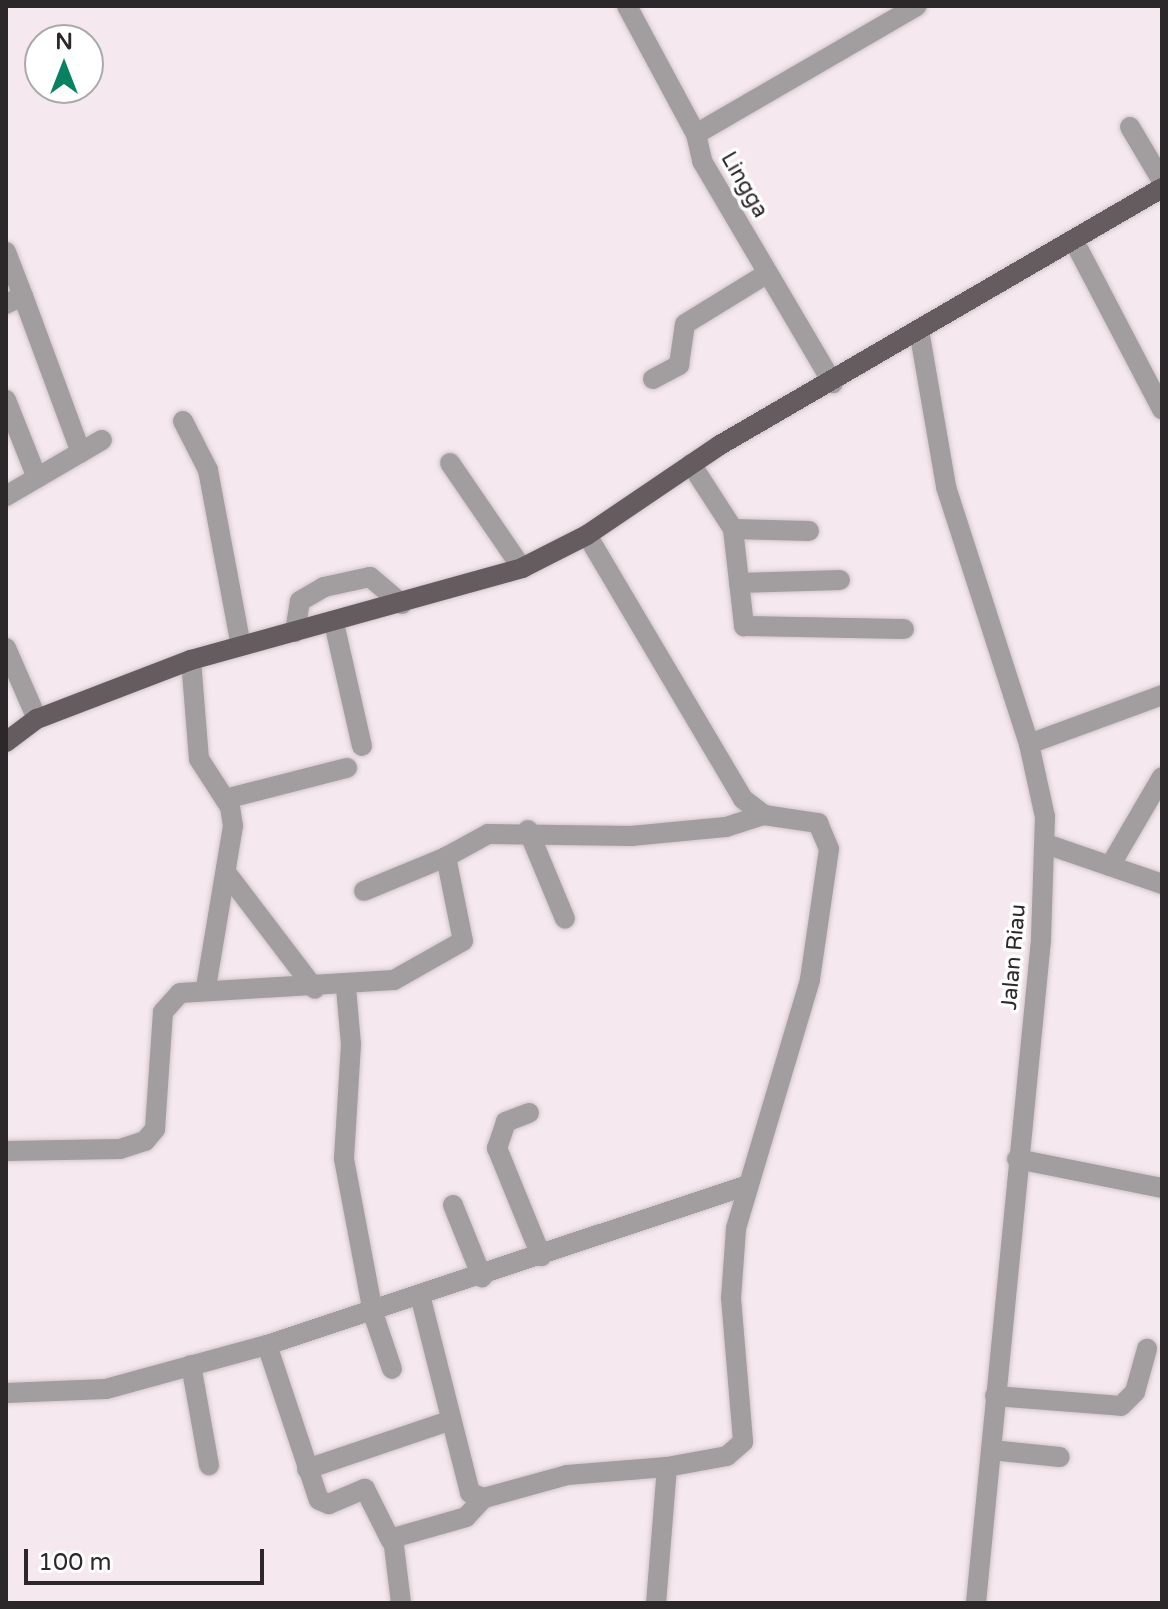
<!DOCTYPE html>
<html>
<head>
<meta charset="utf-8">
<style>
  body { margin:0 }
  #map { position:relative; width:1168px; height:1609px; overflow:hidden; background:#f5e8ee; font-family:"Varela Round",sans-serif }
  div>[style] { position:absolute }
  .roads { filter:drop-shadow(0 0 2px #d1c5cb) drop-shadow(0 0 2px #d1c5cb) }
  .minor>* { height:20px; margin:-10px; padding:0 10px; transform-origin:10px; border-radius:10px; background:#a29d9f }
  .major>* { height:20px; margin:-10px; padding:0 10px; transform-origin:10px; border-radius:10px; background:#655c60 }
  span { translate:-50% -50%; white-space:nowrap; text-align:center; line-height:1.15; -webkit-text-stroke:7px #fff; paint-order:stroke }
  .street-label { font-size:22px; color:#2c2729 }
  .frame { position:absolute; inset:0; border:8px solid #2c2729; pointer-events:none }
  .north { position:absolute; left:24px; top:24px; width:80px; height:80px; box-sizing:border-box; background:#fff; border:2px solid #aba9a9; border-radius:50%; rotate:0deg; font-size:22px; font-weight:700; line-height:32px; text-align:center; color:#2c2729 }
  .north::after { content:''; display:block; margin:auto; width:28px; height:36px; background:#078160; clip-path:polygon(50% 0,100% 100%,50% 72%,0 100%) }
  .scale { position:absolute; left:24px; top:1549px; width:240px; height:36px; box-sizing:border-box; border:4px solid #2c2729; border-top:0; padding-left:10px; font-size:24px; line-height:28px; white-space:nowrap; color:#2c2729; -webkit-text-stroke:6px #fff; paint-order:stroke }
</style>
</head>
<body>
<div id="map">
  <div class="roads">
    <div class="minor">
      <i style="left:627px;top:6px;width:145px;rotate:61.7deg"></i>
      <i style="left:696px;top:134px;width:28px;rotate:77deg"></i>
      <i style="left:702px;top:161px;width:258px;rotate:59.5deg"></i>
      <i style="left:1130px;top:127px;width:63px;rotate:59.3deg"></i>
      <i style="left:696px;top:134px;width:255px;rotate:-30.1deg"></i>
      <i style="left:1074px;top:241px;width:190px;rotate:62.4deg"></i>
      <i style="left:6px;top:252px;width:47px;rotate:68.9deg"></i>
      <i style="left:23px;top:296px;width:19px;rotate:155deg"></i>
      <i style="left:23px;top:296px;width:167px;rotate:69.7deg"></i>
      <i style="left:919px;top:330px;width:159px;rotate:80.2deg"></i>
      <i style="left:946px;top:487px;width:270px;rotate:72.1deg"></i>
      <i style="left:1029px;top:744px;width:75px;rotate:77.6deg"></i>
      <i style="left:1045px;top:817px;width:123px;rotate:91.9deg"></i>
      <i style="left:1041px;top:940px;width:666px;rotate:95.6deg"></i>
      <i style="left:653px;top:379px;width:30px;rotate:-28deg"></i>
      <i style="left:679px;top:365px;width:41px;rotate:-81.7deg"></i>
      <i style="left:685px;top:324px;width:97px;rotate:-31.6deg"></i>
      <i style="left:6px;top:400px;width:84px;rotate:68.3deg"></i>
      <i style="left:183px;top:421px;width:55px;rotate:63deg"></i>
      <i style="left:208px;top:470px;width:179px;rotate:79.4deg"></i>
      <i style="left:450px;top:463px;width:127px;rotate:55.6deg"></i>
      <i style="left:691px;top:464px;width:77px;rotate:57.1deg"></i>
      <i style="left:733px;top:529px;width:76px;rotate:1.5deg"></i>
      <i style="left:6px;top:496px;width:111px;rotate:-30.3deg"></i>
      <i style="left:733px;top:529px;width:98px;rotate:83.5deg"></i>
      <i style="left:744px;top:626px;width:160px;rotate:1.1deg"></i>
      <i style="left:587px;top:535px;width:307px;rotate:59.4deg"></i>
      <i style="left:743px;top:799px;width:26px;rotate:37deg"></i>
      <i style="left:764px;top:815px;width:55px;rotate:8.4deg"></i>
      <i style="left:818px;top:823px;width:28px;rotate:67deg"></i>
      <i style="left:829px;top:849px;width:132px;rotate:98.3deg"></i>
      <i style="left:810px;top:980px;width:260px;rotate:106.6deg"></i>
      <i style="left:736px;top:1229px;width:69px;rotate:94.1deg"></i>
      <i style="left:731px;top:1298px;width:144px;rotate:85.2deg"></i>
      <i style="left:743px;top:1442px;width:21px;rotate:139deg"></i>
      <i style="left:727px;top:1456px;width:61px;rotate:169.6deg"></i>
      <i style="left:667px;top:1467px;width:136px;rotate:94.6deg"></i>
      <i style="left:739px;top:583px;width:101px;rotate:-1.7deg"></i>
      <i style="left:334px;top:623px;width:126px;rotate:77.2deg"></i>
      <i style="left:295px;top:632px;width:31px;rotate:-81deg"></i>
      <i style="left:300px;top:601px;width:28px;rotate:-30deg"></i>
      <i style="left:324px;top:587px;width:47px;rotate:-12.3deg"></i>
      <i style="left:370px;top:577px;width:42px;rotate:40.2deg"></i>
      <i style="left:6px;top:648px;width:77px;rotate:66.4deg"></i>
      <i style="left:191px;top:660px;width:99px;rotate:85.4deg"></i>
      <i style="left:199px;top:759px;width:57px;rotate:57.1deg"></i>
      <i style="left:230px;top:807px;width:19px;rotate:81deg"></i>
      <i style="left:233px;top:826px;width:164px;rotate:99.5deg"></i>
      <i style="left:1029px;top:744px;width:142px;rotate:-20.2deg"></i>
      <i style="left:225px;top:799px;width:126px;rotate:-14.3deg"></i>
      <i style="left:528px;top:830px;width:96px;rotate:67.4deg"></i>
      <i style="left:1046px;top:844px;width:123px;rotate:19deg"></i>
      <i style="left:1110px;top:866px;width:103px;rotate:-59.7deg"></i>
      <i style="left:228px;top:875px;width:143px;rotate:52.7deg"></i>
      <i style="left:364px;top:891px;width:89px;rotate:-22.5deg"></i>
      <i style="left:346px;top:988px;width:56px;rotate:84.9deg"></i>
      <i style="left:351px;top:1044px;width:115px;rotate:93.5deg"></i>
      <i style="left:344px;top:1159px;width:157px;rotate:79.3deg"></i>
      <i style="left:373px;top:1313px;width:59px;rotate:71.3deg"></i>
      <i style="left:529px;top:1113px;width:25px;rotate:159deg"></i>
      <i style="left:506px;top:1122px;width:28px;rotate:109deg"></i>
      <i style="left:497px;top:1148px;width:117px;rotate:67.8deg"></i>
      <i style="left:6px;top:1151px;width:114px;rotate:-1deg"></i>
      <i style="left:120px;top:1149px;width:26px;rotate:-18deg"></i>
      <i style="left:145px;top:1141px;width:16px;rotate:-50deg"></i>
      <i style="left:155px;top:1129px;width:117px;rotate:-86.1deg"></i>
      <i style="left:163px;top:1012px;width:25px;rotate:-48deg"></i>
      <i style="left:180px;top:993px;width:214px;rotate:-3.5deg"></i>
      <i style="left:394px;top:980px;width:79px;rotate:-29.5deg"></i>
      <i style="left:463px;top:941px;width:86px;rotate:-101.4deg"></i>
      <i style="left:446px;top:857px;width:48px;rotate:-28.7deg"></i>
      <i style="left:488px;top:834px;width:143px;rotate:0.8deg"></i>
      <i style="left:631px;top:836px;width:95px;rotate:-5.4deg"></i>
      <i style="left:726px;top:827px;width:40px;rotate:-18deg"></i>
      <i style="left:1017px;top:1159px;width:148px;rotate:11.3deg"></i>
      <i style="left:453px;top:1205px;width:78px;rotate:68.1deg"></i>
      <i style="left:421px;top:1299px;width:200px;rotate:75.8deg"></i>
      <i style="left:470px;top:1493px;width:15px;rotate:20deg"></i>
      <i style="left:484px;top:1498px;width:86px;rotate:-15.5deg"></i>
      <i style="left:567px;top:1475px;width:100px;rotate:-4.6deg"></i>
      <i style="left:267px;top:1345px;width:163px;rotate:71.5deg"></i>
      <i style="left:319px;top:1500px;width:11px;rotate:22deg"></i>
      <i style="left:329px;top:1504px;width:39px;rotate:-23deg"></i>
      <i style="left:365px;top:1489px;width:58px;rotate:63.4deg"></i>
      <i style="left:191px;top:1365px;width:102px;rotate:79.8deg"></i>
      <i style="left:6px;top:1393px;width:100px;rotate:-2.3deg"></i>
      <i style="left:106px;top:1389px;width:167px;rotate:-15.3deg"></i>
      <i style="left:267px;top:1345px;width:504px;rotate:-18.4deg"></i>
      <i style="left:995px;top:1396px;width:126px;rotate:4.5deg"></i>
      <i style="left:1121px;top:1406px;width:20px;rotate:-45deg"></i>
      <i style="left:1135px;top:1392px;width:45px;rotate:-74.4deg"></i>
      <i style="left:991px;top:1450px;width:69px;rotate:5.8deg"></i>
      <i style="left:307px;top:1469px;width:147px;rotate:-18.7deg"></i>
      <i style="left:401px;top:1603px;width:65px;rotate:-97deg"></i>
      <i style="left:393px;top:1538px;width:76px;rotate:-16deg"></i>
      <i style="left:466px;top:1517px;width:26px;rotate:-47deg"></i>
    </div>
    <div class="major">
      <i style="left:6px;top:742px;width:39px;rotate:-37deg"></i>
      <i style="left:37px;top:719px;width:165px;rotate:-21deg"></i>
      <i style="left:191px;top:660px;width:344px;rotate:-15.5deg"></i>
      <i style="left:522px;top:568px;width:73px;rotate:-26.9deg"></i>
      <i style="left:587px;top:535px;width:161px;rotate:-34.1deg"></i>
      <i style="left:720px;top:445px;width:511px;rotate:-30.18deg"></i>
    </div>
  </div>
  <div class="street-label">
    <span style="left:744px;top:185px;rotate:60deg">Lingga</span>
    <span style="left:1014px;top:957px;rotate:-85deg">Jalan Riau</span>
  </div>
  <div class="frame"></div>
  <div class="north">N</div>
  <div class="scale">100 m</div>
</div>
</body>
</html>
